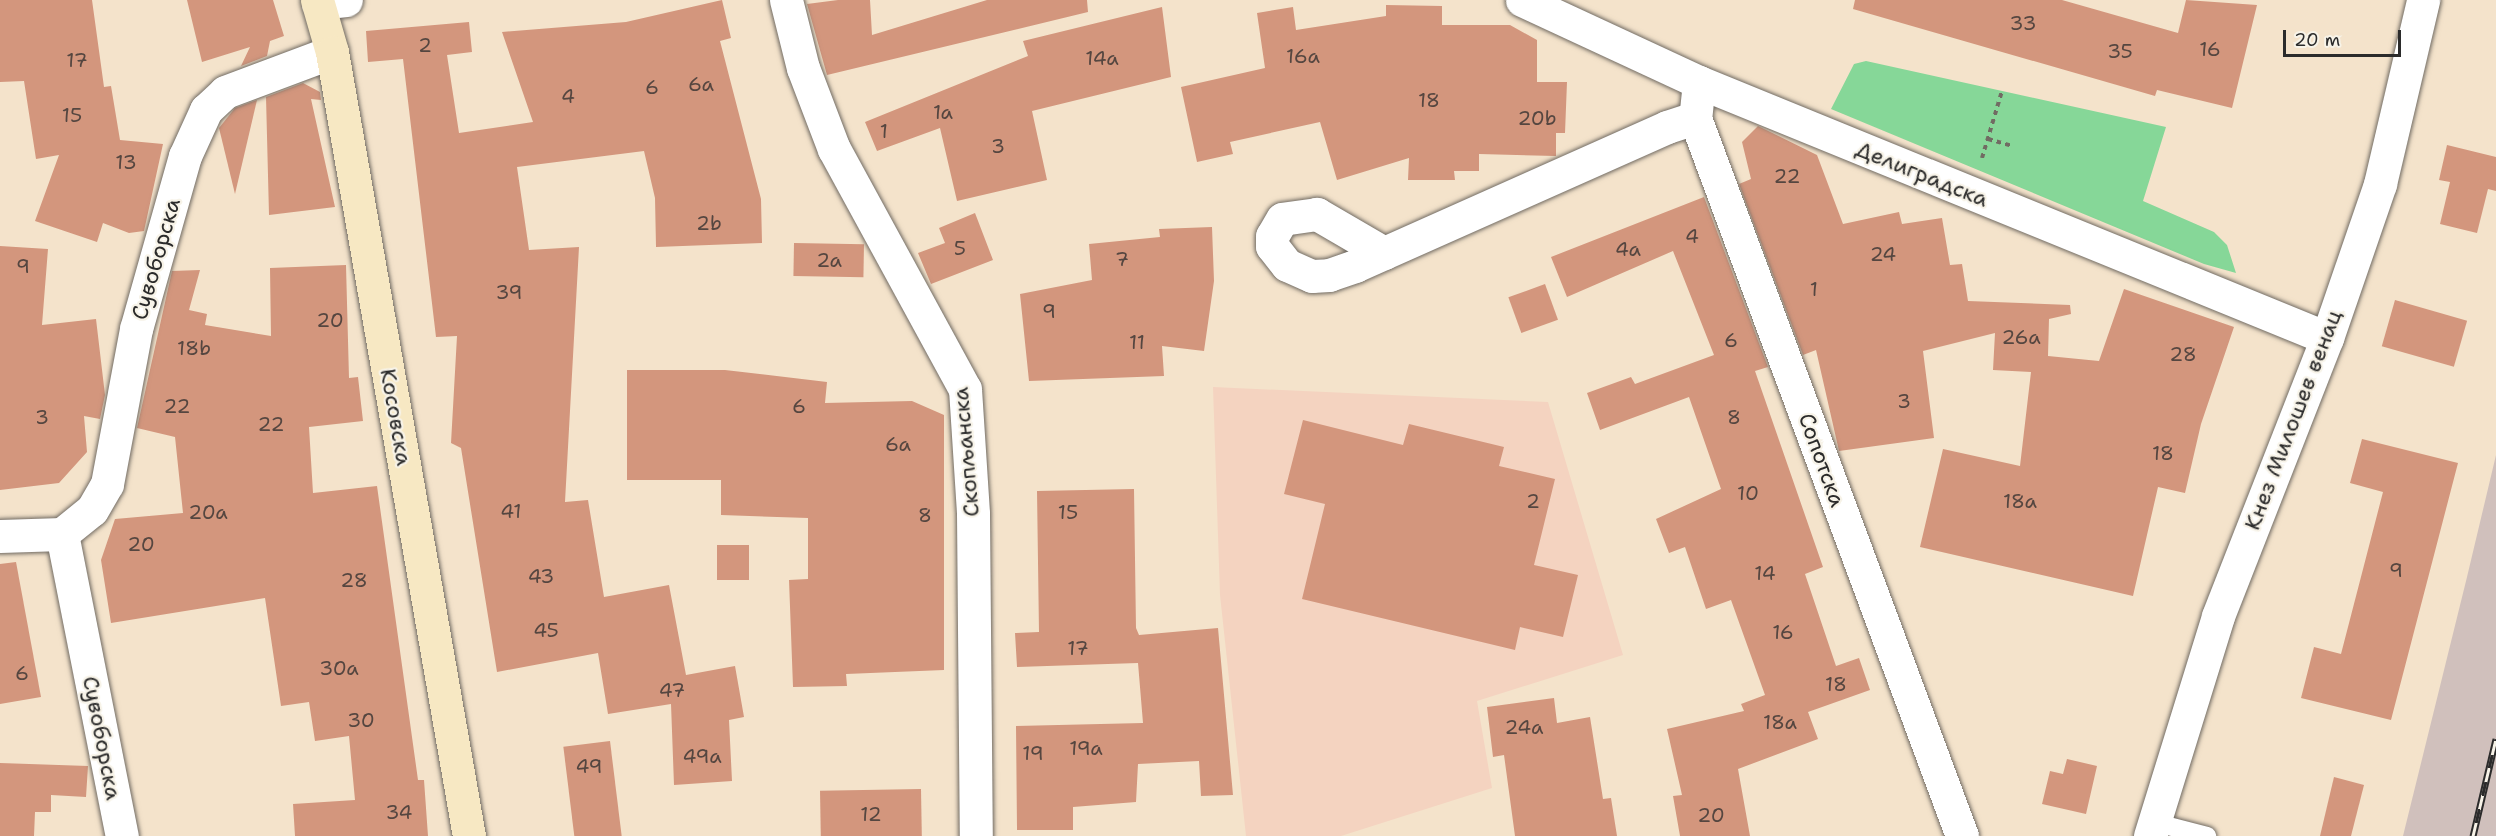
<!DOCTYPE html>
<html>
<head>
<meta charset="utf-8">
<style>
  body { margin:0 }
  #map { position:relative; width:2496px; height:836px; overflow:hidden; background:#f4e3cb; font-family:"Shantell Sans",sans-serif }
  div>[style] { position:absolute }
  .built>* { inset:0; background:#f4d3c0 }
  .industrial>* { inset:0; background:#d0c0bc }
  .green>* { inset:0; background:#86d798 }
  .building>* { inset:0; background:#d3967d; transform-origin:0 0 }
  .path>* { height:4px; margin-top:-2px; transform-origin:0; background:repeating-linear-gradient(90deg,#716b63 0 4.5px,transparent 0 9px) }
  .roads { filter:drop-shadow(0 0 2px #716b63) drop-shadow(0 0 2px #716b63) }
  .service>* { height:18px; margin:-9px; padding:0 9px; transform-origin:9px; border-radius:9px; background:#fff }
  .minor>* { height:33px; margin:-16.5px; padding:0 16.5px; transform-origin:16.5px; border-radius:16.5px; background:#fff }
  .secondary>* { height:33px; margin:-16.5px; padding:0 16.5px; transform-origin:16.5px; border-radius:16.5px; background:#f7e8c3 }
  .rail>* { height:7px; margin-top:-3.5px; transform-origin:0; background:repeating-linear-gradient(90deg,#f7f3e8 0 14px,#2b2b2b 0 28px); box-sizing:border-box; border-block:2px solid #2b2b2b }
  span { translate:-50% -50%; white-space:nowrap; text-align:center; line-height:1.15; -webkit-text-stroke:4.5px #f7f3e8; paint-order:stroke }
  .number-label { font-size:20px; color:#554640 }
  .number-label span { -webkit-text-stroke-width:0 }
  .street-label { font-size:22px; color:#2b2b2b }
  .scale { position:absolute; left:2283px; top:30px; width:118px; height:27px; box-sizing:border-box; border:3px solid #2b2b2b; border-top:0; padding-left:8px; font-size:18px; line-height:21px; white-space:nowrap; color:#2b2b2b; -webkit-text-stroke:4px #f7f3e8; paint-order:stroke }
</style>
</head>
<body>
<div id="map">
  <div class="built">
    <i style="clip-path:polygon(1213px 387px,1548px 402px,1623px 655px,1477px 701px,1492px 788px,1341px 836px,1246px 836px,1220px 595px)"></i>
  </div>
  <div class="industrial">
    <i style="clip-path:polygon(2496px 455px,2496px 836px,2403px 836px,2467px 577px)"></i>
  </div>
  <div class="green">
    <i style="clip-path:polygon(1866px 61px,2166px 127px,2143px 201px,2214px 232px,2227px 245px,2236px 273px,2204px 264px,1831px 109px,1854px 64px)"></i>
  </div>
  <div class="building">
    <i style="clip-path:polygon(0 0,92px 0,104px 87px,111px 86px,120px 140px,163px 144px,144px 231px,129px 233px,103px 223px,97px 242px,35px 221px,59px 155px,36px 159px,24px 81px,0 82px)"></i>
    <i style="clip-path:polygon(187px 0,273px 0,284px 36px,270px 41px,267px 56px,241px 66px,250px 47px,202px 62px)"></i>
    <i style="clip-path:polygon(722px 0,731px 38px,720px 41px,761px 199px,762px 243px,656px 247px,655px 198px,644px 151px,517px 167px,529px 250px,579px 247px,565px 502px,588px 500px,604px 597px,669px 585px,686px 675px,735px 666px,744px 717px,729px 720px,732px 781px,674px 785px,671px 704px,608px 714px,598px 653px,497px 672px,461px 448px,451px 443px,457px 336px,436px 337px,403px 59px,368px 62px,366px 31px,469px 22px,472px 52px,447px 55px,459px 133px,533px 122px,502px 32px,626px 22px)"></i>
    <i style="clip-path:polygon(838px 0,870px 0,872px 35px,987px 0,1087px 0,1088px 12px,827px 75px,807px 4px)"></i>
    <i style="clip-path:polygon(1855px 0,2062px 0,2178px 33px,2186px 0,2257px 5px,2232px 108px,2157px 90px,2155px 96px,1853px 9px)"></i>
    <i style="clip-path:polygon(1386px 5px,1442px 6px,1442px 25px,1510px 25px,1537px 40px,1537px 82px,1567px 82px,1565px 133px,1556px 133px,1556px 156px,1479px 154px,1479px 171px,1454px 171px,1455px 180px,1408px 180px,1409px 158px,1337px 180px,1320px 122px,1230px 142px,1233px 154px,1197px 162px,1181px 87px,1265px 68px,1257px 13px,1293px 7px,1296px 30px,1386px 16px)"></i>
    <i style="clip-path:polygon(1162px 7px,1171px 77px,1032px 111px,1047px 180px,957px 201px,940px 128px,877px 151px,865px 122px,1028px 56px,1023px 41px)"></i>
    <i style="clip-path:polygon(303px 83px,320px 92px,321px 100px,311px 99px,335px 207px,269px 215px,266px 97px)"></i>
    <i style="clip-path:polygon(257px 100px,235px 194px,219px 128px,235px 108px)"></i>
    <i style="clip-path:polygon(1758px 126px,1817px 155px,1843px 224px,1899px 212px,1902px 224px,1942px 218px,1950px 265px,1962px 264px,1968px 301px,2070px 305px,2071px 314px,2049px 319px,2048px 356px,2099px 361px,2124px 289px,2234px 327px,2201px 424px,2185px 493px,2158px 487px,2133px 596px,1920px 547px,1943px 449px,2020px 466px,2031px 372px,1993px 370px,1995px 333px,1923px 351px,1934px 438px,1839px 451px,1816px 350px,1803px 355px,1739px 184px,1751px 179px,1742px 142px)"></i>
    <i style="clip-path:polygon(2447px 145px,2496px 157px,2496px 191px,2488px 189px,2477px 233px,2440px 224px,2450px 182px,2439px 180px)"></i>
    <i style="clip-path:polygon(1704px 197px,1768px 367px,1755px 371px,1823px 567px,1805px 574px,1836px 666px,1859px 658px,1870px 690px,1808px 712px,1818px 739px,1738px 769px,1750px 836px,1680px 836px,1673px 796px,1682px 795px,1667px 729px,1744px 711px,1741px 704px,1765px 695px,1731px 600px,1706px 609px,1685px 547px,1669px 553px,1656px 519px,1721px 489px,1689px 397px,1600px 430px,1587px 393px,1631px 377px,1635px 384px,1714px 355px,1673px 251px,1567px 297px,1551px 257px)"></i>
    <i style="clip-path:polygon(975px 213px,993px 260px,931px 284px,918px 253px,945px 243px,939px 228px)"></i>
    <i style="clip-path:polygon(1212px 227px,1214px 281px,1204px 351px,1162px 346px,1164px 376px,1029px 381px,1020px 294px,1092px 280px,1089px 244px,1160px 237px,1159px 229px)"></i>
    <i style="left:794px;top:243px;width:70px;height:33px;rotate:1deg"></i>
    <i style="clip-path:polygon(0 246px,48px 249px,42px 325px,96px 319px,105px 395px,100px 419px,84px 416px,87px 452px,59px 483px,0 490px)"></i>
    <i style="clip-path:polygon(346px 265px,349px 378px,358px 377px,363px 421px,309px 427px,313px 493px,377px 486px,418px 780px,424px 780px,428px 836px,295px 836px,293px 804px,355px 800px,349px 736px,315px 741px,309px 702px,281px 706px,265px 598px,111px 623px,101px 560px,115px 519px,183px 513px,175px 437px,137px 428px,172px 271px,200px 270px,189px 310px,207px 314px,205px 325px,271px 336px,270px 268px)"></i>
    <i style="left:1545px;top:284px;width:38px;height:39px;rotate:70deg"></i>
    <i style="left:2395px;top:300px;width:75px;height:48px;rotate:16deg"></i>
    <i style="clip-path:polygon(627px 370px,725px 370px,827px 382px,825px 403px,912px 401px,944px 415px,944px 670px,846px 674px,847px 686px,793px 687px,789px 580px,808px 579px,808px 518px,721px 515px,721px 480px,627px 480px)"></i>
    <i style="clip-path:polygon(1303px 420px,1403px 445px,1409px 424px,1504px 447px,1499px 466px,1555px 479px,1534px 565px,1578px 575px,1563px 637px,1520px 627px,1515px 650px,1302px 599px,1325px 504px,1284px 494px)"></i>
    <i style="clip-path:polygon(2362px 439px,2458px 463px,2391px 720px,2301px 698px,2314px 647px,2341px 654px,2383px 492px,2350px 483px)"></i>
    <i style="clip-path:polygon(1134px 489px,1136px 628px,1139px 635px,1218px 628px,1233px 795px,1201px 796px,1199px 761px,1138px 764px,1136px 802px,1073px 807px,1073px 830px,1017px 830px,1016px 726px,1143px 723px,1138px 663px,1017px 667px,1015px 633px,1039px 632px,1037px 491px)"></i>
    <i style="left:749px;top:545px;width:35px;height:32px;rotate:90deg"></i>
    <i style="clip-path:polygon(16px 562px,41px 697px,0 704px,0 564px)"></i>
    <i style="clip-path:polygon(1554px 698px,1557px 723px,1590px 717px,1603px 799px,1611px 798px,1617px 836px,1515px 836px,1504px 755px,1493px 757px,1487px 707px)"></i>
    <i style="left:610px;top:741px;width:96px;height:47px;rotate:83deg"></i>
    <i style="clip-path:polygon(2067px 759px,2097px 766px,2086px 814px,2042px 804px,2050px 771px,2063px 774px)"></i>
    <i style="clip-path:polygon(0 763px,88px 766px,86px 797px,51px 795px,51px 812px,35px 812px,34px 836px,0 836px)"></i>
    <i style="clip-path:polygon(2334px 777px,2364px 785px,2351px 836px,2320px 836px)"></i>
    <i style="left:921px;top:789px;width:47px;height:101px;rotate:89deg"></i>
  </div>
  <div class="path">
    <i style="left:1988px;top:139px;width:25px;rotate:16deg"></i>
    <i style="left:1982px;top:158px;width:70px;rotate:-73.4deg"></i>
  </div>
  <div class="roads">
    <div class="service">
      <i style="left:2153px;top:822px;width:56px;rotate:14.5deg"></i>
    </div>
    <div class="minor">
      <i style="left:786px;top:0;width:70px;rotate:76deg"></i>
      <i style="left:803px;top:68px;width:87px;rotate:69.1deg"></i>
      <i style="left:834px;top:149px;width:273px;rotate:61.4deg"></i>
      <i style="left:965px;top:389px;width:125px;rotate:86.3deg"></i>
      <i style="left:973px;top:514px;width:322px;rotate:89.5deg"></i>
      <i style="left:1522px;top:0;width:195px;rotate:24.9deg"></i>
      <i style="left:1699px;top:82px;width:678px;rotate:22.18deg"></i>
      <i style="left:318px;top:3px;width:28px;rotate:-6deg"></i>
      <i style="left:1699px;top:82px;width:36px;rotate:96deg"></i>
      <i style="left:1695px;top:118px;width:766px;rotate:69.6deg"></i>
      <i style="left:1384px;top:253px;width:78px;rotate:-149.8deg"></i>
      <i style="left:1317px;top:214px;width:35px;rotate:172deg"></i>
      <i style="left:1282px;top:219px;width:20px;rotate:120deg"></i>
      <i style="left:1272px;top:236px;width:10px;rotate:90deg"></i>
      <i style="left:1272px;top:246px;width:24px;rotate:52deg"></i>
      <i style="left:1287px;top:265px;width:27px;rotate:24deg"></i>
      <i style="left:1312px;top:276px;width:17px;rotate:-3deg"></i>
      <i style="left:1329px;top:275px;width:28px;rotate:-19deg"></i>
      <i style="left:1355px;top:266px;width:342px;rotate:-24deg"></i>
      <i style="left:1667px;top:127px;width:29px;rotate:-18deg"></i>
      <i style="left:62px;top:534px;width:308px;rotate:78.8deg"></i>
      <i style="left:0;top:536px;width:62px;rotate:-1.8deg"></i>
      <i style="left:62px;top:534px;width:38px;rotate:-39deg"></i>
      <i style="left:92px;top:510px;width:30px;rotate:-60deg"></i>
      <i style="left:107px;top:484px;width:158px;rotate:-79.4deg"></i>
      <i style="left:136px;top:329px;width:180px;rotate:-74.2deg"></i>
      <i style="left:185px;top:156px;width:51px;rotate:-65.5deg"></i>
      <i style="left:206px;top:110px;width:26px;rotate:-43deg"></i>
      <i style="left:225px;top:92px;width:114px;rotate:-20.5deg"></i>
      <i style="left:2150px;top:836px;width:230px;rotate:-72.8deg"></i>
      <i style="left:2218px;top:616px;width:299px;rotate:-68.6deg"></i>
      <i style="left:2327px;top:338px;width:163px;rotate:-71deg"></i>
      <i style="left:2380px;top:184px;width:189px;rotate:-76.8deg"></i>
    </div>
    <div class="secondary">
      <i style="left:317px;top:0;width:54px;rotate:73.9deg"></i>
      <i style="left:332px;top:52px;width:796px;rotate:80.09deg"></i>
    </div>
  </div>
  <div class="rail">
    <i style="left:2473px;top:836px;width:100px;rotate:-76.7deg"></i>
  </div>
  <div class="number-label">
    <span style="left:2023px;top:23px">33</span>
    <span style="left:425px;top:45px">2</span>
    <span style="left:2210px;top:49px">16</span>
    <span style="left:2120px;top:51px">35</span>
    <span style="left:1303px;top:56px">16a</span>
    <span style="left:1102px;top:58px">14a</span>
    <span style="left:77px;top:60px">17</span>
    <span style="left:701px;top:84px">6a</span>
    <span style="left:652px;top:87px">6</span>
    <span style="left:568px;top:96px">4</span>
    <span style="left:1429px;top:100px">18</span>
    <span style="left:943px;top:112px">1a</span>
    <span style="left:72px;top:115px">15</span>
    <span style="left:1537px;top:118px">20b</span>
    <span style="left:884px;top:131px">1</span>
    <span style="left:998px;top:146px">3</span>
    <span style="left:126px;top:162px">13</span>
    <span style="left:1787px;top:176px">22</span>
    <span style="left:709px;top:223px">2b</span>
    <span style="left:1692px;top:236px">4</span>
    <span style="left:960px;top:248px">5</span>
    <span style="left:1628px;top:249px">4a</span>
    <span style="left:1883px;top:254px">24</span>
    <span style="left:1122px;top:259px">7</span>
    <span style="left:829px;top:260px">2a</span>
    <span style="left:23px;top:266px">9</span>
    <span style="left:1814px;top:289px">1</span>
    <span style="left:509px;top:292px">39</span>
    <span style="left:1049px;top:311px">9</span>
    <span style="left:330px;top:320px">20</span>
    <span style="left:2021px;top:337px">26a</span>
    <span style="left:1731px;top:340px">6</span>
    <span style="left:1137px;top:342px">11</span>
    <span style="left:194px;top:348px">18b</span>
    <span style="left:2183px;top:354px">28</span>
    <span style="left:1904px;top:401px">3</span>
    <span style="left:177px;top:406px">22</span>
    <span style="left:799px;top:406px">6</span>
    <span style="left:42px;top:417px">3</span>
    <span style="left:1734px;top:417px">8</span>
    <span style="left:271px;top:424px">22</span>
    <span style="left:898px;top:444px">6a</span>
    <span style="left:2163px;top:453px">18</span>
    <span style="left:1748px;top:493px">10</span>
    <span style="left:1533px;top:501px">2</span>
    <span style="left:2020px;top:501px">18a</span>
    <span style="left:511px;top:511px">41</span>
    <span style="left:208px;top:512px">20a</span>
    <span style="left:1068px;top:512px">15</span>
    <span style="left:925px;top:515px">8</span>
    <span style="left:141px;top:544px">20</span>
    <span style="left:2396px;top:570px">9</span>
    <span style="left:1765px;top:573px">14</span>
    <span style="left:541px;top:576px">43</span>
    <span style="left:354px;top:580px">28</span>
    <span style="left:546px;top:630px">45</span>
    <span style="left:1783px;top:632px">16</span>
    <span style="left:1078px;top:648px">17</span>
    <span style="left:339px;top:668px">30a</span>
    <span style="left:22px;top:673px">6</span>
    <span style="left:1836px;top:684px">18</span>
    <span style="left:672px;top:690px">47</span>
    <span style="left:361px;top:720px">30</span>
    <span style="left:1780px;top:722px">18a</span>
    <span style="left:1524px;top:727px">24a</span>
    <span style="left:1086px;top:748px">19a</span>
    <span style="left:1033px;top:753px">19</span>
    <span style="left:702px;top:756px">49a</span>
    <span style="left:589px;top:766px">49</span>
    <span style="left:399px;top:812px">34</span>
    <span style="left:871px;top:814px">12</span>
    <span style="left:1711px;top:815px">20</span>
  </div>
  <div class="street-label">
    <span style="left:1922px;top:174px;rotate:22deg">Делиградска</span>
    <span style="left:156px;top:259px;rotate:-74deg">Сувоборска</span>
    <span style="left:396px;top:417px;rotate:80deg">Косовска</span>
    <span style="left:2293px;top:420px;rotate:-69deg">Кнез Милошев венац</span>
    <span style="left:966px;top:452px;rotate:-95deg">Скопљанска</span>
    <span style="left:1822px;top:460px;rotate:70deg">Сопотска</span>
    <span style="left:102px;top:738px;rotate:79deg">Сувоборска</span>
  </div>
  <div class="scale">20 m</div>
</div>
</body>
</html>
